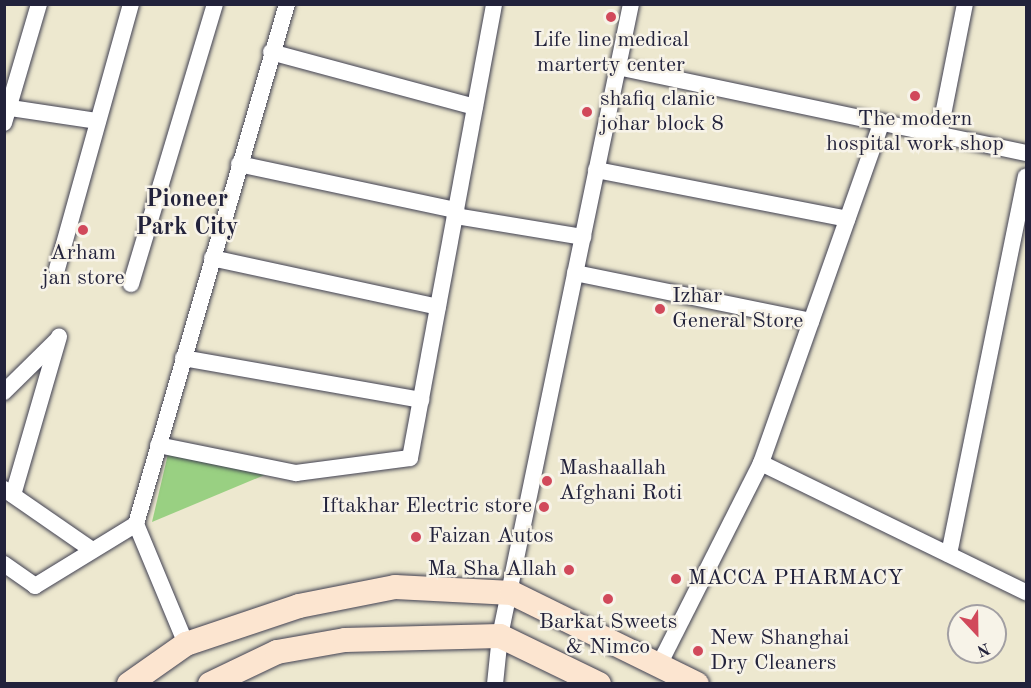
<!DOCTYPE html>
<html>
<head>
<meta charset="utf-8">
<style>
  body { margin:0 }
  #map { position:relative; width:1031px; height:688px; overflow:hidden; background:#ede8cf; font-family:"Old Standard TT",serif }
  div>[style] { position:absolute }
  .green>* { inset:0; background:#99d082 }
  .roads { filter:drop-shadow(0 0 2px #404051) drop-shadow(0 0 2px #404051) }
  .street>* { height:16px; margin:-8px; padding:0 8px; transform-origin:8px; border-radius:8px; background:#fff }
  .secondary>* { height:24px; margin:-12px; padding:0 12px; transform-origin:12px; border-radius:12px; background:#fce5d0 }
  .dots>* { width:16px; height:16px; translate:-50% -50%; box-sizing:border-box; border:3px solid #f7f3e8; border-radius:50% }
  span { translate:-50% -50%; white-space:nowrap; text-align:center; line-height:1.15; -webkit-text-stroke:5px #f7f3e8; paint-order:stroke }
  .poi-label { font-size:22px; color:#22223b }
  .left { translate:0 -50%; text-align:left }
  .right { translate:-100% -50%; text-align:right }
  .neighbourhood-label { font-size:24px; color:#22223b; font-weight:700 }
  .frame { position:absolute; inset:0; border:6px solid #22223b; pointer-events:none }
  .north { position:absolute; left:947px; top:604px; width:60px; height:60px; box-sizing:border-box; background:#f7f3e8; border:2px solid #a29fa3; border-radius:50%; rotate:158deg; font-size:16px; font-weight:700; line-height:24px; text-align:center; color:#22223b }
  .north::after { content:''; display:block; margin:auto; width:21px; height:27px; background:#d1495b; clip-path:polygon(50% 0,100% 100%,50% 72%,0 100%) }
</style>
</head>
<body>
<div id="map">
  <div class="green">
    <i style="clip-path:polygon(168px 454px,267px 474px,152px 522px)"></i>
  </div>
  <div class="roads">
    <div class="street">
      <i style="left:271px;top:52px;width:211px;rotate:15.1deg"></i>
      <i style="left:618px;top:67px;width:417px;rotate:11.9deg"></i>
      <i style="left:4px;top:107px;width:95px;rotate:8.5deg"></i>
      <i style="left:4px;top:123px;width:124px;rotate:-73.6deg"></i>
      <i style="left:939px;top:135px;width:134px;rotate:-78.8deg"></i>
      <i style="left:239px;top:164px;width:222px;rotate:12deg"></i>
      <i style="left:596px;top:170px;width:256px;rotate:11deg"></i>
      <i style="left:455px;top:216px;width:130px;rotate:9.3deg"></i>
      <i style="left:212px;top:258px;width:231px;rotate:12.2deg"></i>
      <i style="left:57px;top:269px;width:275px;rotate:-74.4deg"></i>
      <i style="left:575px;top:273px;width:241px;rotate:11.5deg"></i>
      <i style="left:131px;top:284px;width:292px;rotate:-73.3deg"></i>
      <i style="left:183px;top:358px;width:242px;rotate:10deg"></i>
      <i style="left:4px;top:392px;width:74px;rotate:-44.5deg"></i>
      <i style="left:158px;top:445px;width:141px;rotate:11.5deg"></i>
      <i style="left:296px;top:473px;width:115px;rotate:-7.5deg"></i>
      <i style="left:410px;top:458px;width:462px;rotate:-79.5deg"></i>
      <i style="left:761px;top:463px;width:295px;rotate:26deg"></i>
      <i style="left:4px;top:489px;width:107px;rotate:34.7deg"></i>
      <i style="left:13px;top:495px;width:165px;rotate:-73.8deg"></i>
      <i style="left:949px;top:554px;width:385px;rotate:-78.5deg"></i>
      <i style="left:4px;top:564px;width:38px;rotate:35deg"></i>
      <i style="left:35px;top:586px;width:119px;rotate:-31.5deg"></i>
      <i style="left:186px;top:644px;width:130px;rotate:-112.6deg"></i>
      <i style="left:136px;top:524px;width:541px;rotate:-73.81deg"></i>
      <i style="left:659px;top:665px;width:226px;rotate:-63.2deg"></i>
      <i style="left:761px;top:463px;width:362px;rotate:-70.5deg"></i>
      <i style="left:495px;top:684px;width:48px;rotate:-84.1deg"></i>
      <i style="left:500px;top:636px;width:645px;rotate:-78.29deg"></i>
    </div>
    <div class="secondary">
      <i style="left:129px;top:684px;width:70px;rotate:-35.1deg"></i>
      <i style="left:186px;top:644px;width:119px;rotate:-18.6deg"></i>
      <i style="left:299px;top:606px;width:98px;rotate:-11.2deg"></i>
      <i style="left:395px;top:587px;width:117px;rotate:2.9deg"></i>
      <i style="left:512px;top:593px;width:206px;rotate:26.2deg"></i>
      <i style="left:210px;top:684px;width:74px;rotate:-25.5deg"></i>
      <i style="left:277px;top:652px;width:69px;rotate:-10deg"></i>
      <i style="left:345px;top:640px;width:155px;rotate:-1.5deg"></i>
      <i style="left:500px;top:636px;width:110px;rotate:25.9deg"></i>
    </div>
  </div>
  <div class="dots">
    <i style="left:611px;top:17px;background:#d1495b"></i>
    <i style="left:915px;top:96px;background:#d1495b"></i>
    <i style="left:587px;top:112px;background:#d1495b"></i>
    <i style="left:83px;top:230px;background:#d1495b"></i>
    <i style="left:660px;top:309px;background:#d1495b"></i>
    <i style="left:547px;top:481px;background:#d1495b"></i>
    <i style="left:544px;top:507px;background:#d1495b"></i>
    <i style="left:416px;top:537px;background:#d1495b"></i>
    <i style="left:569px;top:570px;background:#d1495b"></i>
    <i style="left:676px;top:579px;background:#d1495b"></i>
    <i style="left:608px;top:599px;background:#d1495b"></i>
    <i style="left:698px;top:651px;background:#d1495b"></i>
  </div>
  <div class="poi-label">
    <span style="left:611px;top:53px">Life line medical<br>marterty center</span>
    <span class="left" style="left:600px;top:112px">shafiq clanic<br>johar block 8</span>
    <span style="left:915px;top:132px">The modern<br>hospital work shop</span>
    <span style="left:83px;top:266px">Arham<br>jan store</span>
    <span class="left" style="left:672px;top:309px">Izhar<br>General Store</span>
    <span class="left" style="left:559px;top:481px">Mashaallah<br>Afghani Roti</span>
    <span class="right" style="left:532px;top:507px">Iftakhar Electric store</span>
    <span class="left" style="left:428px;top:537px">Faizan Autos</span>
    <span class="right" style="left:557px;top:570px">Ma Sha Allah</span>
    <span class="left" style="left:688px;top:579px">MACCA PHARMACY</span>
    <span style="left:608px;top:635px">Barkat Sweets<br>&amp; Nimco</span>
    <span class="left" style="left:710px;top:651px">New Shanghai<br>Dry Cleaners</span>
  </div>
  <div class="neighbourhood-label">
    <span style="left:187px;top:215px">Pioneer<br>Park City</span>
  </div>
  <div class="frame"></div>
  <div class="north">N</div>
</div>
</body>
</html>
